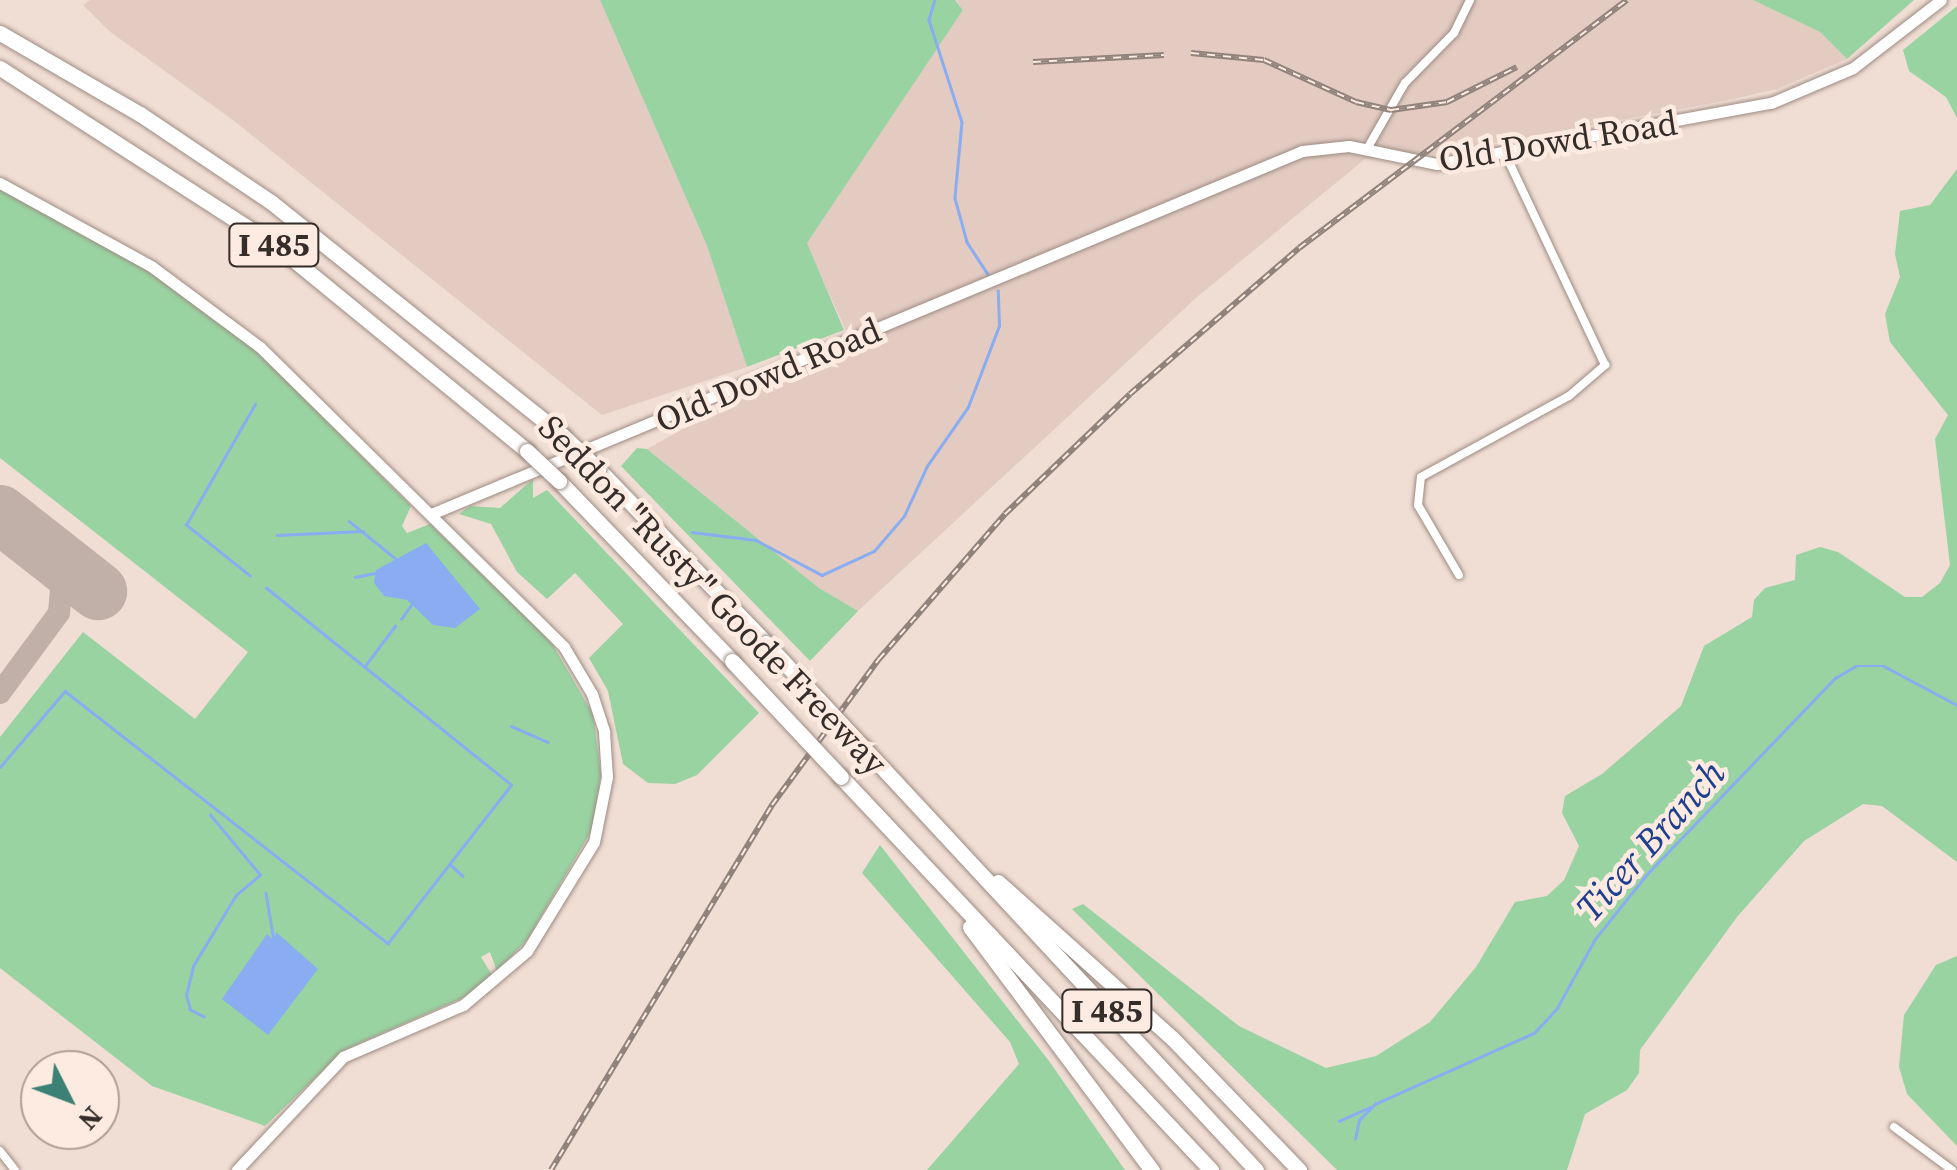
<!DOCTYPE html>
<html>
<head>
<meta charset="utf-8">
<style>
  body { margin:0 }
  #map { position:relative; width:1957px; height:1170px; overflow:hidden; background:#f0ddd3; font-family:"Source Serif 4",serif }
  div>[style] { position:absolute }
  .industrial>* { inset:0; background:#e3cbc2 }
  .green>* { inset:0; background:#9ad3a2 }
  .water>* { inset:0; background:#8aacf0 }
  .stream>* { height:2.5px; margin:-1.25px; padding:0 1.25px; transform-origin:1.25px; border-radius:1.25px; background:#8aacf0 }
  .taxiway>* { height:22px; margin:-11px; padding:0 11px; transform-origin:11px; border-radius:11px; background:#c0b0a8 }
  .runway>* { height:58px; margin:-29px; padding:0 29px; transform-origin:29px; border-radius:29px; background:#c0b0a8 }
  .roads { filter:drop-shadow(0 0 2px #9c8b82) drop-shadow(0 0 2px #9c8b82) }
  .street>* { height:8px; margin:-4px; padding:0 4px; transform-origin:4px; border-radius:4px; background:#fff }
  .secondary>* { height:11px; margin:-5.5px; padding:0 5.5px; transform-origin:5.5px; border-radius:5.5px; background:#fff }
  .highway>* { height:15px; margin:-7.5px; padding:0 7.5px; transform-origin:7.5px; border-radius:7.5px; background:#fff }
  .rail>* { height:6px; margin-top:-3px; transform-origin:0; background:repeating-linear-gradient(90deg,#fdeae0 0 8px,#90837c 0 16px); box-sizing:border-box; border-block:2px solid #90837c }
  .bridges { filter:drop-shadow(0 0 2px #9c8b82) drop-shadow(0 0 2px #9c8b82) }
  .highway-bridge>* { height:15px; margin:-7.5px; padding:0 7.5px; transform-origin:7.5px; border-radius:7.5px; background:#fff }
  span { translate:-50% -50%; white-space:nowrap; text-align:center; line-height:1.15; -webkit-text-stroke:9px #fdeae0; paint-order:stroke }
  .shield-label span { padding:2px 8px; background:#fdeae0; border:2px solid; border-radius:8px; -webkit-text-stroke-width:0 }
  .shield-label { font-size:32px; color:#342d29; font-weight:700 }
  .street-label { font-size:35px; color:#342d29 }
  .water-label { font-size:38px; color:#1f408f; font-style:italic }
  .north { position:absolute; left:20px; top:1050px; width:100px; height:100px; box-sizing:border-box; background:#fdeae0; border:2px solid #ad9e97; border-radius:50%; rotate:132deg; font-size:28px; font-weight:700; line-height:40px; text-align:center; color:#342d29 }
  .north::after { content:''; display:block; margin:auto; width:35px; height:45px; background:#3c8176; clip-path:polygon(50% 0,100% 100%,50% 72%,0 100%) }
</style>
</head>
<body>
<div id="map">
  <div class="industrial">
    <i style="clip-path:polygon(90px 0,600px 0,707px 246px,747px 367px,602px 415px,229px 117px,109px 31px,83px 5px)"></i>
    <i style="clip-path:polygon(956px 0,1753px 0,1820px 32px,1847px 59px,1777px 89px,1724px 101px,1433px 154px,1365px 159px,1197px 297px,858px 611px,819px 588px,647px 449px,762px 385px,853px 346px,806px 243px,963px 10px)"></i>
  </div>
  <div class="green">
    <i style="clip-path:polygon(600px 0,955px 0,963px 10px,807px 243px,844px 330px,747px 367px,707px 246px)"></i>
    <i style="clip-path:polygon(1753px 0,1914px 0,1847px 59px,1820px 32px)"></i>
    <i style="clip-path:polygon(1957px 6px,1957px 118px,1946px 97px,1909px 71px,1903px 50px)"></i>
    <i style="clip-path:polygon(1957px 169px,1957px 862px,1882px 806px,1863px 804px,1804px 841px,1737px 917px,1640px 1050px,1639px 1073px,1627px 1090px,1585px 1114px,1567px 1170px,1337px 1170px,1072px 909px,1083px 904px,1239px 1026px,1326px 1068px,1376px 1056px,1430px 1022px,1476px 967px,1515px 902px,1547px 896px,1564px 880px,1579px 846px,1562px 813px,1565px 796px,1602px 774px,1681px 706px,1704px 646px,1752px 617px,1754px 600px,1765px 588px,1795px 580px,1796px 555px,1820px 547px,1838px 552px,1905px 597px,1922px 597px,1940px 583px,1950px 565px,1935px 439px,1948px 415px,1890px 342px,1885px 314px,1900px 277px,1895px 254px,1900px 211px,1930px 205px)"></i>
    <i style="clip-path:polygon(0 189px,153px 274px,260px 354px,411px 506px,402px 526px,407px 533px,430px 524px,550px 640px,593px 714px,601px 774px,592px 830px,527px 940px,497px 971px,490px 952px,481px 957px,492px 975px,469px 995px,344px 1050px,265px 1126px,152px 1086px,0 968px,0 737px,83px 632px,195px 719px,248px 652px,0 458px)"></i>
    <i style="clip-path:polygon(637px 448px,647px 449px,819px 588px,858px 611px,810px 661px,621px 466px)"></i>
    <i style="clip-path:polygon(533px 479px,533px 498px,547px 490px,759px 713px,697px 775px,675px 784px,648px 783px,623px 764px,608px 691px,589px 658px,623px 624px,575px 573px,547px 599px,517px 572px,491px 524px,459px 514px,470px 506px,500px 508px)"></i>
    <i style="clip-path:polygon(880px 845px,1049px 1061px,1125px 1170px,927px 1170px,1019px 1064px,1010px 1042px,862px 873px)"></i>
    <i style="clip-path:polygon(1957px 956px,1957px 1146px,1907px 1094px,1899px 1067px,1904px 1015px,1936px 965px)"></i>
  </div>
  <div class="water">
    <i style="clip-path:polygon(426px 543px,480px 609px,455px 628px,433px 625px,407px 600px,384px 596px,374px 583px,376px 570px)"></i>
    <i style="clip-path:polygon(276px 932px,318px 969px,268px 1035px,222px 999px,267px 934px,274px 941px)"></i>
  </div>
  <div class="stream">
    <i style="left:935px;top:0;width:21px;rotate:107deg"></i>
    <i style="left:929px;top:20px;width:107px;rotate:72.1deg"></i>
    <i style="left:962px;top:122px;width:76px;rotate:95.3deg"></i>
    <i style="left:955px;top:198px;width:46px;rotate:74.7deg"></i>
    <i style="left:967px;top:242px;width:38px;rotate:57deg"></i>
    <i style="left:349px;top:521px;width:59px;rotate:38.8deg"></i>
    <i style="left:692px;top:532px;width:64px;rotate:7.1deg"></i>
    <i style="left:756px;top:540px;width:75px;rotate:27.9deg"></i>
    <i style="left:822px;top:575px;width:57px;rotate:-24.8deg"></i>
    <i style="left:874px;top:551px;width:46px;rotate:-49.4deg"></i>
    <i style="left:904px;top:516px;width:55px;rotate:-65.3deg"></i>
    <i style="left:927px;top:466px;width:72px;rotate:-55.2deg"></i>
    <i style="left:968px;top:407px;width:87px;rotate:-69.1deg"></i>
    <i style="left:999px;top:326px;width:35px;rotate:-92deg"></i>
    <i style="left:277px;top:535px;width:86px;rotate:-2.7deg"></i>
    <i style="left:250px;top:576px;width:82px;rotate:-141.4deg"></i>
    <i style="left:186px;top:525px;width:139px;rotate:-60.3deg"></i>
    <i style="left:355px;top:577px;width:20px;rotate:-11deg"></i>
    <i style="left:401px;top:619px;width:19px;rotate:-54deg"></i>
    <i style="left:365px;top:666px;width:50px;rotate:-53.1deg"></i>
    <i style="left:511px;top:726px;width:40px;rotate:23.4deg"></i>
    <i style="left:0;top:767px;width:100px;rotate:-49.5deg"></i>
    <i style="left:65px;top:691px;width:410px;rotate:38deg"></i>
    <i style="left:388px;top:943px;width:200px;rotate:-52.1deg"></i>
    <i style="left:511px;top:785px;width:314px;rotate:-141.2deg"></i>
    <i style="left:451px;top:865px;width:16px;rotate:43deg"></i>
    <i style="left:266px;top:893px;width:49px;rotate:80.5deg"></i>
    <i style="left:204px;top:1017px;width:16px;rotate:-153deg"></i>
    <i style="left:190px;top:1010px;width:16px;rotate:-105deg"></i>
    <i style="left:186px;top:995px;width:30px;rotate:-76deg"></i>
    <i style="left:193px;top:966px;width:83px;rotate:-58.8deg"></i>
    <i style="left:236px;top:895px;width:31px;rotate:-40deg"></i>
    <i style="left:260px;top:875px;width:78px;rotate:-129.8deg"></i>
    <i style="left:1339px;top:1121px;width:34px;rotate:-24deg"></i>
    <i style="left:1355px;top:1139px;width:19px;rotate:-78deg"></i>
    <i style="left:1359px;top:1120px;width:23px;rotate:-45deg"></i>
    <i style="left:1375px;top:1104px;width:174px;rotate:-24.1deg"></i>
    <i style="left:1534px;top:1033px;width:34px;rotate:-47deg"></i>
    <i style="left:1557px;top:1008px;width:79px;rotate:-61.2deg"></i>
    <i style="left:1595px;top:939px;width:83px;rotate:-51.3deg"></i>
    <i style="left:1647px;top:874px;width:272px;rotate:-46.2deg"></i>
    <i style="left:1835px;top:678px;width:24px;rotate:-30deg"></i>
    <i style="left:1856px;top:666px;width:28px"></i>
    <i style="left:1884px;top:666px;width:83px;rotate:28.1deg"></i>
  </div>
  <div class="taxiway">
    <i style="left:0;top:693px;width:99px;rotate:-53.6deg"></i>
    <i style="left:59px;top:613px;width:32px;rotate:-85deg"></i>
    <i style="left:62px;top:581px;width:36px;rotate:-118deg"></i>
  </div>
  <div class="runway">
    <i style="left:0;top:514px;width:125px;rotate:38.2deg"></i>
  </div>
  <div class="roads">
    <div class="street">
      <i style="left:1367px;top:149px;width:76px;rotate:-60.1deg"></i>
      <i style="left:1405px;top:83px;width:70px;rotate:-45.6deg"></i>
      <i style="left:1454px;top:33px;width:37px;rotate:-64deg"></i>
      <i style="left:1459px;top:575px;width:81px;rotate:-120.4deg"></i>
      <i style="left:1418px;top:505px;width:28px;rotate:-84deg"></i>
      <i style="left:1421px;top:477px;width:169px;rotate:-28.7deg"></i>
      <i style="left:1569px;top:396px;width:48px;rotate:-40.7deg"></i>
      <i style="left:1605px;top:365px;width:234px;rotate:-115.3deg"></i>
      <i style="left:1894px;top:1127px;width:72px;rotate:36.6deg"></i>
      <i style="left:0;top:1151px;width:24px;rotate:52deg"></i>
    </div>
    <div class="secondary">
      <i style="left:0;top:183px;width:172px;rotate:28.8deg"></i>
      <i style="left:151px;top:266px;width:136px;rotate:36.6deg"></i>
      <i style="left:260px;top:347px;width:427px;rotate:44.6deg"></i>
      <i style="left:564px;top:647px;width:55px;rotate:59.2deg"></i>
      <i style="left:592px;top:694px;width:40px;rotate:72deg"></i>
      <i style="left:604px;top:732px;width:45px;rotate:86.2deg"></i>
      <i style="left:607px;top:777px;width:66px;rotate:101.3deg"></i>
      <i style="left:594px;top:842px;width:128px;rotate:121.6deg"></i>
      <i style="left:527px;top:951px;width:84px;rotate:139.8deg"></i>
      <i style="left:463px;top:1005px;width:131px;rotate:156.6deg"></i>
      <i style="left:343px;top:1057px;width:155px;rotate:133.2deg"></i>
      <i style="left:431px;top:514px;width:944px;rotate:-22.62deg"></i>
      <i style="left:1302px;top:151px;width:47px;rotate:-6.1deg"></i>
      <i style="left:1349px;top:146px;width:90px;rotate:11.6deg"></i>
      <i style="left:1437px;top:164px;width:340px;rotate:-10.4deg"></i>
      <i style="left:1771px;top:103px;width:89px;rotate:-23.1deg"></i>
      <i style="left:1853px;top:68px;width:111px;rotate:-37.7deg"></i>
    </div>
    <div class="highway">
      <i style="left:0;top:33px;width:162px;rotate:30.1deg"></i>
      <i style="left:140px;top:114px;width:158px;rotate:33.9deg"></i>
      <i style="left:271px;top:202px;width:373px;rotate:38.7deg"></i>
      <i style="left:0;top:68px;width:331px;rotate:32.8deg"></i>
      <i style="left:278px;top:247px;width:322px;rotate:39.3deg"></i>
      <i style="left:598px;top:469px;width:242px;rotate:46deg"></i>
      <i style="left:559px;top:481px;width:250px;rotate:46.1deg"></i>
      <i style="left:864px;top:748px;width:576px;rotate:47.11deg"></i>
      <i style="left:841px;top:777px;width:540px;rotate:46.73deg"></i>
      <i style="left:998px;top:882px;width:235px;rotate:41.9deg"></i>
      <i style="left:1173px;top:1039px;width:182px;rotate:46.1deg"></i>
      <i style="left:970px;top:927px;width:304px;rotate:53.2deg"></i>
    </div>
  </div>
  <div class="rail">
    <i style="left:1191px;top:53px;width:73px;rotate:5.5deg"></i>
    <i style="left:1264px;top:60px;width:101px;rotate:24.5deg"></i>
    <i style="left:1356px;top:102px;width:36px;rotate:13deg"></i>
    <i style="left:1391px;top:110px;width:57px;rotate:-8.1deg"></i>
    <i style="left:1447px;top:102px;width:78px;rotate:-26.6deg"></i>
    <i style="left:1033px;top:62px;width:131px;rotate:-3.1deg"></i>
    <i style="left:551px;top:1170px;width:427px;rotate:-58.8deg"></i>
    <i style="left:772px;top:805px;width:181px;rotate:-53.8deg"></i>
    <i style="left:879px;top:659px;width:192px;rotate:-49deg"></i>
    <i style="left:1005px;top:514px;width:173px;rotate:-43.8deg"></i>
    <i style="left:1130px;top:394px;width:223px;rotate:-40.8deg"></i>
    <i style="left:1299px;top:248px;width:411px;rotate:-37.1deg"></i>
  </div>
  <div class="bridges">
    <div class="highway-bridge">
      <i style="left:562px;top:435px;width:50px;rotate:43.4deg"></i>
      <i style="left:527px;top:451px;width:44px;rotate:43.2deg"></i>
      <i style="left:766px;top:643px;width:144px;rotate:47deg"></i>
      <i style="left:732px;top:661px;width:159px;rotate:46.8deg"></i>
    </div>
  </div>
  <div class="shield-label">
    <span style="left:274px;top:245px">I 485</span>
    <span style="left:1107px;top:1011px">I 485</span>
  </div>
  <div class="street-label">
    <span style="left:1558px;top:141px;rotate:-9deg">Old Dowd Road</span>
    <span style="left:768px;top:375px;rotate:-23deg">Old Dowd Road</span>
    <span style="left:713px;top:595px;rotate:46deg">Seddon "Rusty" Goode Freeway</span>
  </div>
  <div class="water-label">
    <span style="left:1651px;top:841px;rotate:-48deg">Ticer Branch</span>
  </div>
  <div class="north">N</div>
</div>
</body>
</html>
